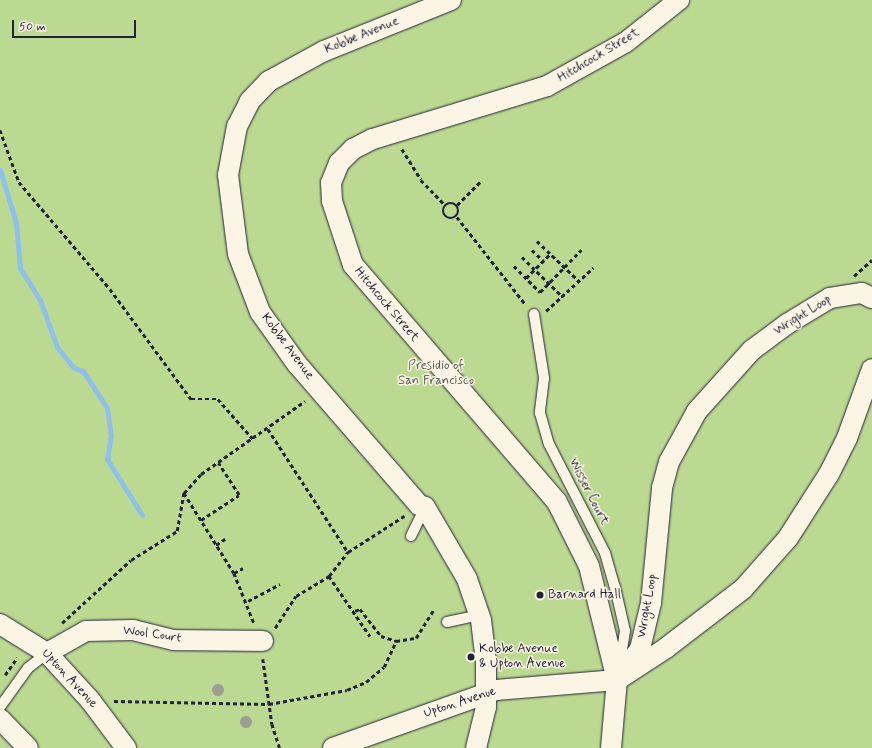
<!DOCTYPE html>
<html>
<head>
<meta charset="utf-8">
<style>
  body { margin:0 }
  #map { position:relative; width:872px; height:748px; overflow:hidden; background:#fcf5e5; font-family:Mynerve,sans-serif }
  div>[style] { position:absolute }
  .green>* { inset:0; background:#bcd991; transform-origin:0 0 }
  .stream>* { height:5px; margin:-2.5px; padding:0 2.5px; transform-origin:2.5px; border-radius:2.5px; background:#8fc0eb }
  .path>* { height:2.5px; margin-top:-1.25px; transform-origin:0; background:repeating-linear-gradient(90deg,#22223b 0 4px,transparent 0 7px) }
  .path>.ring { margin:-1.25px; padding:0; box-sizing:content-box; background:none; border:2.5px solid #22223b; border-radius:50% }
  .roads { filter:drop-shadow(0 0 1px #22223b) drop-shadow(0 0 1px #22223b) }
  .service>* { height:10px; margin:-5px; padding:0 5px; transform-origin:5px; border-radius:5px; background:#fcf5e5 }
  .minor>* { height:20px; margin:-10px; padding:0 10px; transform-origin:10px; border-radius:10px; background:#fcf5e5 }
  .trees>* { width:12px; height:12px; margin:-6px; border-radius:50%; background:#9d9f96 }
  .dots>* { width:11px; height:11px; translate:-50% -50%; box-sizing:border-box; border:2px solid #fcf5e5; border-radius:50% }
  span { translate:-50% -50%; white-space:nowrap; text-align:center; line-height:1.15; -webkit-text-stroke:3px #fcf5e5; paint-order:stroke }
  .street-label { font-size:13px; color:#22223b }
  .park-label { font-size:13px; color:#505955 }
  .poi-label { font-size:13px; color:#22223b }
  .left { translate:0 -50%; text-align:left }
  .scale { position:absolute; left:12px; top:20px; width:124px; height:18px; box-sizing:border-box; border:2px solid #22223b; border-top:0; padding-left:5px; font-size:12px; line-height:14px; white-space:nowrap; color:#22223b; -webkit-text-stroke:3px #fcf5e5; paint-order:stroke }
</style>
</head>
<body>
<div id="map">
  <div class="green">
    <i style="left:0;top:0;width:872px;height:748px"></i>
  </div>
  <div class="stream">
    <i style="left:0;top:170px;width:55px;rotate:73.2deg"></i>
    <i style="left:16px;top:223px;width:45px;rotate:84.9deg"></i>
    <i style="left:20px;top:268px;width:38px;rotate:58deg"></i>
    <i style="left:40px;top:300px;width:50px;rotate:70.1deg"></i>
    <i style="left:57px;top:347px;width:27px;rotate:51deg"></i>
    <i style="left:74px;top:368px;width:9px;rotate:18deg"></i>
    <i style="left:83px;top:371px;width:44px;rotate:57deg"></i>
    <i style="left:107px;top:408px;width:27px;rotate:82deg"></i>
    <i style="left:111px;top:435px;width:24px;rotate:99deg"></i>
    <i style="left:107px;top:459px;width:66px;rotate:58deg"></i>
  </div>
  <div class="path">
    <i style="left:0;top:130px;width:55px;rotate:69.9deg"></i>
    <i style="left:19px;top:182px;width:140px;rotate:49.6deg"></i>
    <i style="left:110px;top:289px;width:137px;rotate:53.6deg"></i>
    <i style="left:191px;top:399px;width:27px"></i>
    <i style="left:218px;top:399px;width:53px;rotate:48.8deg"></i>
    <i style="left:402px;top:149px;width:36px;rotate:58deg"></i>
    <i style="left:421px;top:180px;width:35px;rotate:46deg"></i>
    <i class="ring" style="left:443px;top:203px;width:13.5px;height:13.5px"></i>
    <i style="left:457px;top:205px;width:34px;rotate:-45deg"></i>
    <i style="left:457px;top:217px;width:112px;rotate:51.9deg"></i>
    <i style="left:537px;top:241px;width:58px;rotate:43.6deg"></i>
    <i style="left:532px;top:250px;width:16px;rotate:43deg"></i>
    <i style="left:522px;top:257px;width:57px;rotate:44.3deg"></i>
    <i style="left:514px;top:266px;width:37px;rotate:45deg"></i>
    <i style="left:540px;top:292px;width:59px;rotate:-45.7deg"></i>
    <i style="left:854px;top:276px;width:24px;rotate:-42deg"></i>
    <i style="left:526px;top:278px;width:35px;rotate:-45deg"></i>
    <i style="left:546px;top:311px;width:64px;rotate:-42.5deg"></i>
    <i style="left:268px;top:429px;width:147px;rotate:57deg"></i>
    <i style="left:184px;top:493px;width:94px;rotate:58deg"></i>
    <i style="left:234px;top:573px;width:54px;rotate:68.2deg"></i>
    <i style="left:201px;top:520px;width:45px;rotate:-33.3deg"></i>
    <i style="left:239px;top:495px;width:38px;rotate:-123deg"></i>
    <i style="left:216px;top:545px;width:11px;rotate:-34deg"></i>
    <i style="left:234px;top:573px;width:10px;rotate:-29deg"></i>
    <i style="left:329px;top:576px;width:31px;rotate:-52deg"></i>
    <i style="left:348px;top:552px;width:67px;rotate:-32.7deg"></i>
    <i style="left:248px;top:601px;width:36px;rotate:-28deg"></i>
    <i style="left:355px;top:611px;width:5px;rotate:-22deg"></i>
    <i style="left:360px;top:609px;width:34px;rotate:52deg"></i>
    <i style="left:381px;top:636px;width:16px;rotate:18deg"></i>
    <i style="left:396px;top:641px;width:20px;rotate:-9deg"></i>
    <i style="left:416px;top:638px;width:34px;rotate:-58deg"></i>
    <i style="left:62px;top:623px;width:93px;rotate:-42.4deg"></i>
    <i style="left:131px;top:560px;width:54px;rotate:-32.2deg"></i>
    <i style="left:177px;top:531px;width:39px;rotate:-80deg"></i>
    <i style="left:184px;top:493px;width:25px;rotate:-48deg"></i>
    <i style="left:201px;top:474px;width:127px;rotate:-35.1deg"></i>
    <i style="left:275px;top:628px;width:38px;rotate:-57deg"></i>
    <i style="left:296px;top:596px;width:39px;rotate:-31deg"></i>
    <i style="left:329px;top:576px;width:73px;rotate:55.7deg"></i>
    <i style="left:263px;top:659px;width:66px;rotate:82.1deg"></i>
    <i style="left:272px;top:724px;width:25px;rotate:72deg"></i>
    <i style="left:5px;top:675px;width:21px;rotate:-55deg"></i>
    <i style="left:114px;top:701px;width:155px;rotate:1.1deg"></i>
    <i style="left:269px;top:704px;width:79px;rotate:-10.2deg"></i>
    <i style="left:347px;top:690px;width:21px;rotate:-23deg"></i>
    <i style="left:366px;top:682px;width:23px;rotate:-40deg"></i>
    <i style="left:384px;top:667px;width:29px;rotate:-65deg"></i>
  </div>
  <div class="roads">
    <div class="service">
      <i style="left:534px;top:314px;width:65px;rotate:81.1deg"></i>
      <i style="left:544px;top:378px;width:35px;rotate:97deg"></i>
      <i style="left:540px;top:413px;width:32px;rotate:74deg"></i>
      <i style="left:549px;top:444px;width:123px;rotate:62.8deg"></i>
      <i style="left:605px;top:553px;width:35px;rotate:74deg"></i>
      <i style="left:615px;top:587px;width:45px;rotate:77.2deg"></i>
      <i style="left:625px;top:631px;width:36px;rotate:99deg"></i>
      <i style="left:411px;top:536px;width:32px;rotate:-64deg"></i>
      <i style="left:447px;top:622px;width:33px;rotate:-12deg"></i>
      <i style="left:0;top:707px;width:48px;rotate:-54.3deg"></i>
      <i style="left:28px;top:668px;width:24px;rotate:-38deg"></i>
    </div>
    <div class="minor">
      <i style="left:451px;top:0;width:137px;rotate:158.1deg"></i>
      <i style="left:324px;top:51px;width:63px;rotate:151.4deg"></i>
      <i style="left:269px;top:81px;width:28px;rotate:134deg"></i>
      <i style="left:250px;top:101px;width:28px;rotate:117deg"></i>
      <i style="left:237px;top:126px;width:50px;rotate:100.4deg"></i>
      <i style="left:228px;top:175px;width:80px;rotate:82.8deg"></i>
      <i style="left:238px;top:254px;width:62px;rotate:69.2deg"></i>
      <i style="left:260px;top:312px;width:64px;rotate:54.6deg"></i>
      <i style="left:297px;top:364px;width:186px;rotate:49.1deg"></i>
      <i style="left:419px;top:505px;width:6px;rotate:18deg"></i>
      <i style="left:425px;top:507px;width:83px;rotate:59.7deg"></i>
      <i style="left:467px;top:579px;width:43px;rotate:71.1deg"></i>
      <i style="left:481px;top:620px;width:42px;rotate:83.2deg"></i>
      <i style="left:486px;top:662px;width:45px;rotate:90deg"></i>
      <i style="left:486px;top:707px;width:42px;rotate:103.7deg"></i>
      <i style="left:0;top:624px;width:55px;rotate:31.7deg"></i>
      <i style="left:47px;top:653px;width:64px;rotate:47.5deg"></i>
      <i style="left:90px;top:700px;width:60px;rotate:53.1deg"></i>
      <i style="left:47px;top:653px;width:45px;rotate:-29.4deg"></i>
      <i style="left:86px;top:631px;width:47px;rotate:-1.2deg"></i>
      <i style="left:133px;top:630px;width:41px;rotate:14deg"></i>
      <i style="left:173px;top:640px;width:90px;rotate:0.6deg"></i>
      <i style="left:625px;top:669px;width:25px;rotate:-53deg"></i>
      <i style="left:640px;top:649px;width:47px;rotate:-76.6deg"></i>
      <i style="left:651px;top:603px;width:116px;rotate:-84.5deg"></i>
      <i style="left:662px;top:488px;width:27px;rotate:-75deg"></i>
      <i style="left:669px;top:462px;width:58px;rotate:-61.2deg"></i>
      <i style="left:697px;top:411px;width:82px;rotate:-48deg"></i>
      <i style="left:752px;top:350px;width:44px;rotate:-36.6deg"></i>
      <i style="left:787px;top:324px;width:50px;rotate:-31.2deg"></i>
      <i style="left:830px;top:298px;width:32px;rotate:-9deg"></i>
      <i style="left:862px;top:293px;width:11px;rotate:27deg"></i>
      <i style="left:0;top:719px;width:40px;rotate:46deg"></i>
      <i style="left:333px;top:748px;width:173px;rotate:-19.6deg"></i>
      <i style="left:496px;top:690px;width:121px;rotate:-4.7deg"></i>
      <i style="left:617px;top:680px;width:59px;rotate:-33.1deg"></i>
      <i style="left:666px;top:648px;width:97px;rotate:-37.5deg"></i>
      <i style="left:743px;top:589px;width:68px;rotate:-48.6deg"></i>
      <i style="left:788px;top:538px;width:76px;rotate:-57.4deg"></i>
      <i style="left:829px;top:474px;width:40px;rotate:-63.4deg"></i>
      <i style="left:847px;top:438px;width:73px;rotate:-70.1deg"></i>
      <i style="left:611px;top:748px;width:68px;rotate:-85deg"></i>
      <i style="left:617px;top:680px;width:117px;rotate:-103.8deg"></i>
      <i style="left:589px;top:566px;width:72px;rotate:-116.6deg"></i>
      <i style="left:557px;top:502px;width:313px;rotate:-130.7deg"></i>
      <i style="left:353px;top:265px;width:67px;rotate:-108.2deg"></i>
      <i style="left:332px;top:201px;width:18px;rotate:-93deg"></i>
      <i style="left:331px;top:183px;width:22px;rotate:-68deg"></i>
      <i style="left:339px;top:163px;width:20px;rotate:-45deg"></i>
      <i style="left:353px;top:149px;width:22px;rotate:-27deg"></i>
      <i style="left:373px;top:139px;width:182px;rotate:-16.9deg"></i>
      <i style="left:547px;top:86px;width:90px;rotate:-29.1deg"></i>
      <i style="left:626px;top:42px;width:68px;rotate:-38.4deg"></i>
    </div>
  </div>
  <div class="trees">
    <i style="left:218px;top:690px"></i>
    <i style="left:246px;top:722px"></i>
  </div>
  <div class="dots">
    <i style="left:540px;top:595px;background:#22223b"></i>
    <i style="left:471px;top:657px;background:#22223b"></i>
  </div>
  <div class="street-label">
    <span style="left:362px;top:36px;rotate:-22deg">Kobbe Avenue</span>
    <span style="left:599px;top:56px;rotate:-31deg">Hitchcock Street</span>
    <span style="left:386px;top:305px;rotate:50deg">Hitchcock Street</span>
    <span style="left:803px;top:316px;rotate:-32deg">Wright Loop</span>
    <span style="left:287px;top:347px;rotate:53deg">Kobbe Avenue</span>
    <span style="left:588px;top:492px;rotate:63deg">Wisser Court</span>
    <span style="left:648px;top:606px;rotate:-80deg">Wright Loop</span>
    <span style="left:152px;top:635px;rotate:8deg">Wool Court</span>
    <span style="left:69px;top:679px;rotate:47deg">Upton Avenue</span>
    <span style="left:460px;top:703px;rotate:-18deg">Upton Avenue</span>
  </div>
  <div class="park-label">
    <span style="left:436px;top:374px">Presidio of<br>San Francisco</span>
  </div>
  <div class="poi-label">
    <span class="left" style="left:548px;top:595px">Barnard Hall</span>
    <span class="left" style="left:479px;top:657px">Kobbe Avenue<br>&amp; Upton Avenue</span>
  </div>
  <div class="scale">50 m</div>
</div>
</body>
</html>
